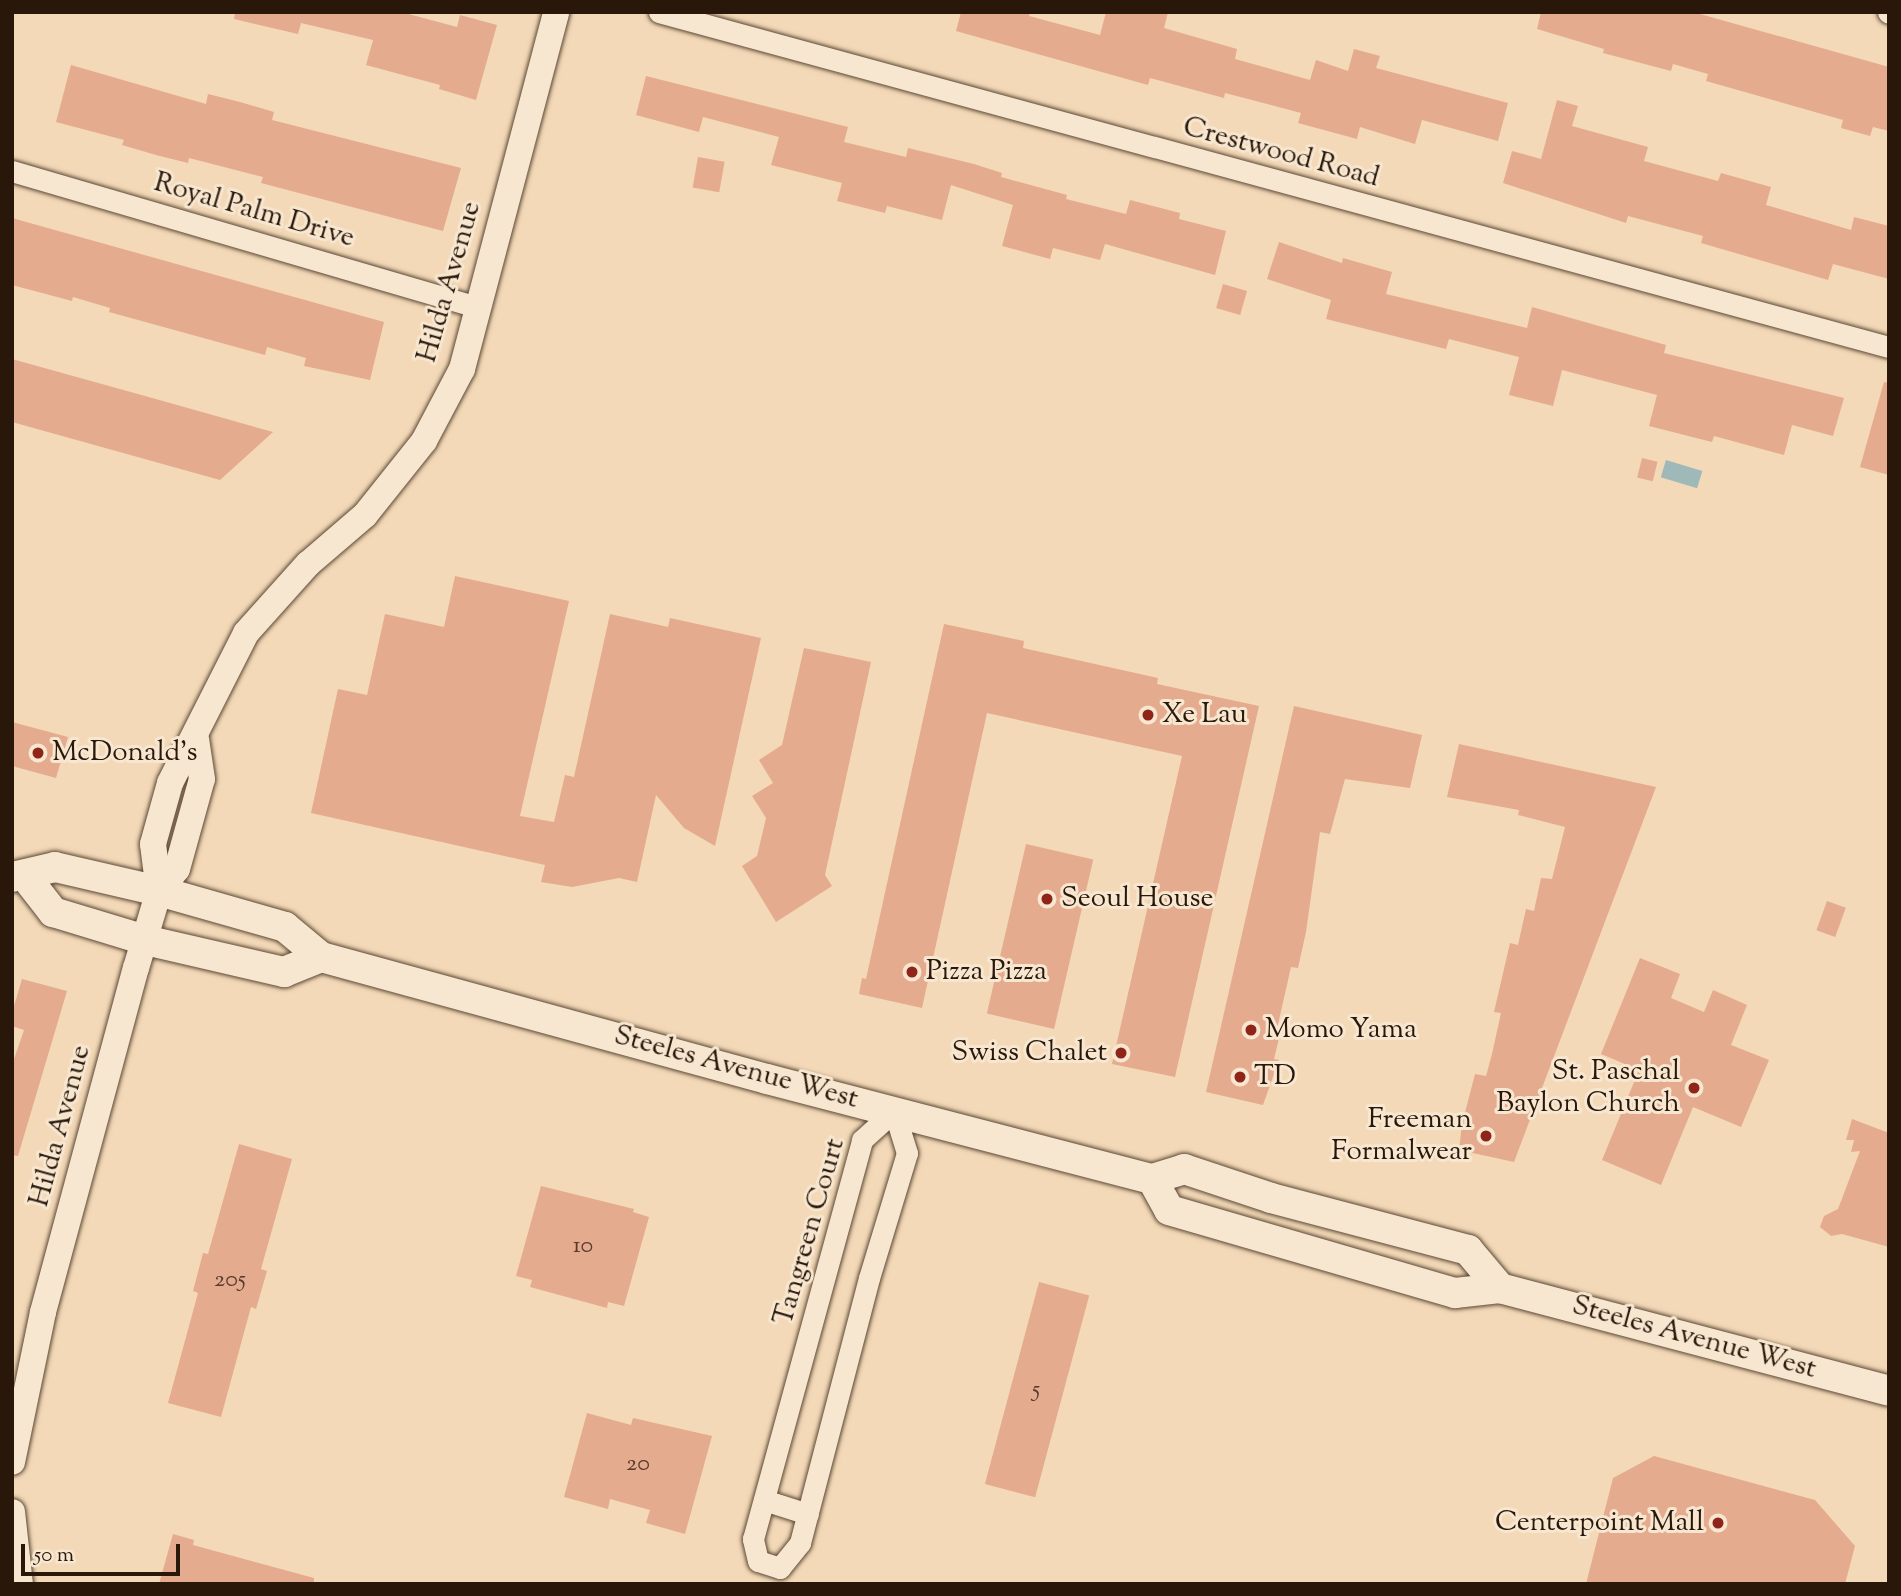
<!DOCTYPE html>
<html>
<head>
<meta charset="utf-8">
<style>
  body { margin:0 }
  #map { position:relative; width:1901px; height:1596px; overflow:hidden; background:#f3d9b7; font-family:"Sorts Mill Goudy",serif }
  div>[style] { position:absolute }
  .water>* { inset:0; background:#9fb8b8; transform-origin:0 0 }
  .building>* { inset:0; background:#e5ab8f; transform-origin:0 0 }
  .roads { filter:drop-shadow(0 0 2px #5c4835) drop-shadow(0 0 2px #5c4835) }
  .minor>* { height:21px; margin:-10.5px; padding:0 10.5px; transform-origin:10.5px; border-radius:10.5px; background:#f7e6d0 }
  .tertiary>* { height:26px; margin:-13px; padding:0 13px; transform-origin:13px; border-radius:13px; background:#f7e6d0 }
  .secondary>* { height:30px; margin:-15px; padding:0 15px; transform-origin:15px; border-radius:15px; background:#f7e6d0 }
  .dots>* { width:19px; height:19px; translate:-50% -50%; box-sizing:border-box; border:4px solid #f7e6d0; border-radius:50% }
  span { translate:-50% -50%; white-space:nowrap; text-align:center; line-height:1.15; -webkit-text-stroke:6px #f7e6d0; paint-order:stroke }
  .number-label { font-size:24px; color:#583c2b }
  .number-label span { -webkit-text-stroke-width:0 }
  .street-label { font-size:28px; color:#29170a }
  .poi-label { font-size:28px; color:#29170a }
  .left { translate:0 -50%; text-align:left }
  .right { translate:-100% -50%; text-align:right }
  .frame { position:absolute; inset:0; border:14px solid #29170a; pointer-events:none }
  .scale { position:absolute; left:21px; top:1544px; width:159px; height:32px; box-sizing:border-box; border:4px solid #29170a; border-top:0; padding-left:9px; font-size:21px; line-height:24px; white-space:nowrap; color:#29170a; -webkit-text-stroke:5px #f7e6d0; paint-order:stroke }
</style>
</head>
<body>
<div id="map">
  <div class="water">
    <i style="left:1666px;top:460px;width:38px;height:18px;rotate:17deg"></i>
  </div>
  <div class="building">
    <i style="clip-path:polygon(235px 12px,401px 12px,457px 27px,460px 15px,497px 25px,476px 100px,439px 89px,440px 85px,366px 65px,373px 40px,301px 23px,298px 34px,234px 19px)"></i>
    <i style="clip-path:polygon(961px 12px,1030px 12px,1029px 16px,1100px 35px,1106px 12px,1168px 12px,1164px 28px,1237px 49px,1235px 59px,1310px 80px,1316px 60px,1348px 71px,1354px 49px,1380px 56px,1376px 68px,1508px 103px,1498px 141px,1422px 120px,1415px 144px,1360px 127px,1357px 139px,1298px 123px,1301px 113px,1225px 93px,1224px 98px,1150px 78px,1148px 85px,956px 31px)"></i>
    <i style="clip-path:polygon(1541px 12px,1693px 12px,1889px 67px,1889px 131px,1873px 127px,1870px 136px,1841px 128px,1843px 120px,1706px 81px,1708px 74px,1673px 64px,1671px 71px,1603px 53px,1604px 49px,1537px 29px)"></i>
    <i style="clip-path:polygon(71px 65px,206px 104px,208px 94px,240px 102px,274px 112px,272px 120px,461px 168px,443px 231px,261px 183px,263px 177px,189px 158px,188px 163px,156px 155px,122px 145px,124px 140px,56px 122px)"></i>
    <i style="clip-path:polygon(646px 76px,848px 127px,844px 142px,906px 157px,908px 148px,974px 164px,1002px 173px,1001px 177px,1067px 195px,1066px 199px,1126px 214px,1130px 200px,1180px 213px,1179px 219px,1226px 231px,1215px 275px,1105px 244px,1100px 260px,1053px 248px,1050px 259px,1002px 246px,1013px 205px,951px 185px,942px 220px,887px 206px,885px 213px,837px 201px,842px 183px,771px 165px,779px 137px,703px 117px,699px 132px,636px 115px)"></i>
    <i style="clip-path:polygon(1557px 100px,1578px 106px,1572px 126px,1648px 147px,1644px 161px,1718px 181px,1721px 173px,1771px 187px,1766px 205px,1851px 230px,1854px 217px,1889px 226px,1889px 279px,1833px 264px,1828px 280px,1701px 243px,1703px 236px,1628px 216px,1626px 223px,1503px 183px,1512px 151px,1541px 159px)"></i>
    <i style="left:698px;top:157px;width:27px;height:31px;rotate:10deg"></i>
    <i style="clip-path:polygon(12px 218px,384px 322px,370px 380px,304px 366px,306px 358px,267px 347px,265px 355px,109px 312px,110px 308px,73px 297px,72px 301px,12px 285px)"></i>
    <i style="clip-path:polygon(1279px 242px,1342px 263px,1343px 258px,1392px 272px,1386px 294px,1527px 328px,1532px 307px,1666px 345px,1664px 353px,1844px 398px,1833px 436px,1792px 425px,1784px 455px,1714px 436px,1712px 442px,1649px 426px,1657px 395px,1562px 370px,1553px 406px,1509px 395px,1519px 357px,1449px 339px,1446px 349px,1326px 319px,1331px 300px,1267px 279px)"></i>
    <i style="left:1223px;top:284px;width:25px;height:25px;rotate:16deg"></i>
    <i style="clip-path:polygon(12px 359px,163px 401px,273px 432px,220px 480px,12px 422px)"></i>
    <i style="clip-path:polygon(1884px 382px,1889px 383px,1889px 475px,1860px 467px)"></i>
    <i style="left:1642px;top:458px;width:16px;height:20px;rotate:14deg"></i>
    <i style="clip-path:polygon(455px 576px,569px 601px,520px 816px,554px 822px,565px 775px,574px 777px,610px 614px,668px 627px,670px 618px,761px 638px,715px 846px,684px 828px,656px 795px,637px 882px,619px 878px,572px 887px,541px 882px,545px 865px,311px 813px,338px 689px,367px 695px,385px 614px,444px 627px)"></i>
    <i style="clip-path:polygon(944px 624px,1024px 641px,1023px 648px,1158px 678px,1157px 684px,1259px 706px,1175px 1077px,1112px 1064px,1182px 756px,987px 713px,922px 1008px,859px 994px,862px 978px,866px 979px)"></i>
    <i style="clip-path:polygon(804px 648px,871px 662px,825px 875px,832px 886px,776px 922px,742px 866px,757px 856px,766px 818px,752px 796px,773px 783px,759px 760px,782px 745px)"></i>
    <i style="clip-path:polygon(1294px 706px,1422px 735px,1410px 788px,1345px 779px,1330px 834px,1320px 832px,1306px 932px,1298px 968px,1291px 967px,1277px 1029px,1281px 1030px,1274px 1059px,1279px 1060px,1263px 1105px,1206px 1092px)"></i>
    <i style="clip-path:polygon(12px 722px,68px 737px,56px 778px,12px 766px)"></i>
    <i style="clip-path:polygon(1459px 744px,1656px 787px,1514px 1162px,1459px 1150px,1462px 1124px,1475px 1074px,1486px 1076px,1492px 1054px,1501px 1013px,1494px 1012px,1510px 943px,1518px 945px,1526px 909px,1534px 911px,1541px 878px,1552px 879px,1565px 827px,1518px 815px,1519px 810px,1447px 797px)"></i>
    <i style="left:1026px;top:844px;width:69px;height:174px;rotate:13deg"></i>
    <i style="left:1827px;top:901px;width:20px;height:31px;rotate:20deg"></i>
    <i style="clip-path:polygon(1640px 958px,1680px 974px,1671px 998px,1704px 1012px,1713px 990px,1747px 1005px,1731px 1045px,1769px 1060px,1741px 1127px,1693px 1107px,1661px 1185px,1602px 1160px,1639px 1070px,1601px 1054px)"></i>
    <i style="clip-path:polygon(22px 979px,67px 991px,18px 1156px,12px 1155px,12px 1065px,24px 1030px,12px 1026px,12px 1013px)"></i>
    <i style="clip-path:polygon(1852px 1119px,1889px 1133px,1889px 1247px,1842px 1234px,1831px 1236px,1820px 1227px,1824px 1216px,1838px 1209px,1860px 1151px,1851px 1152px,1854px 1140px,1846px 1140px)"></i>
    <i style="clip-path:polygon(239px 1144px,292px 1159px,261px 1269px,267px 1271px,256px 1309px,251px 1307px,221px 1417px,168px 1403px,198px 1293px,193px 1291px,203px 1253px,208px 1254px)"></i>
    <i style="clip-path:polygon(541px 1186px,634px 1209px,633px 1212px,649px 1217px,624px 1306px,608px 1302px,607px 1308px,530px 1287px,532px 1280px,516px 1276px)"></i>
    <i style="left:1039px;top:1282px;width:52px;height:209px;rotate:15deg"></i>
    <i style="clip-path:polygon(587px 1413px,631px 1425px,633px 1418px,712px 1436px,685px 1534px,646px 1523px,650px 1510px,610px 1499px,608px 1509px,564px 1497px)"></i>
    <i style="clip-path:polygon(1654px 1456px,1815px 1500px,1855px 1546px,1845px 1584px,1586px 1584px,1613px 1478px)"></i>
    <i style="clip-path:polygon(173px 1534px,194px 1540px,193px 1545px,314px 1578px,314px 1584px,159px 1584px)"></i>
  </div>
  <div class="roads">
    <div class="minor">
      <i style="left:659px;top:12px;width:1275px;rotate:15.24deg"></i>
      <i style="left:1888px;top:12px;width:1px;rotate:45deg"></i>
      <i style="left:12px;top:171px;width:485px;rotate:16.3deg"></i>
      <i style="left:894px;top:1111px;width:44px;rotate:72.8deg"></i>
      <i style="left:907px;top:1153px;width:131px;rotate:106.9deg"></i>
      <i style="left:869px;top:1278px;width:274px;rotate:104.6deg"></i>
      <i style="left:800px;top:1543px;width:32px;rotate:129deg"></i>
      <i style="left:780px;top:1568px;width:23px;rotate:-162deg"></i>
      <i style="left:758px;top:1561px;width:23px;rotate:-103deg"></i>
      <i style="left:753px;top:1539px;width:414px;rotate:-74.7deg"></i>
      <i style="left:862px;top:1140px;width:43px;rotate:-42.2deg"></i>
      <i style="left:764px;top:1500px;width:46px;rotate:17.7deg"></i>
    </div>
    <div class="tertiary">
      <i style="left:159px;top:891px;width:47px;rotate:-97.3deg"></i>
      <i style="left:153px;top:844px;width:63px;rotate:-74.4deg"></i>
      <i style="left:170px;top:783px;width:168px;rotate:-63.1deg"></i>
      <i style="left:246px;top:633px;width:93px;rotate:-48.1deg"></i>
      <i style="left:308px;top:564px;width:75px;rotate:-40.7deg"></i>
      <i style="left:365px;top:515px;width:95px;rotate:-51.4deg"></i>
      <i style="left:424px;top:441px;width:81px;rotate:-62.2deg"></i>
      <i style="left:462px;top:369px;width:369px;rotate:-75.2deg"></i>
      <i style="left:12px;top:1462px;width:153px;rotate:-78.3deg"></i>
      <i style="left:43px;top:1312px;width:356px;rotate:-74.9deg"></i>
      <i style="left:136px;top:968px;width:80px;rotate:-73.4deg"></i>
      <i style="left:159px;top:891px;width:28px;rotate:-51deg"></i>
      <i style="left:177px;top:869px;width:93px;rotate:-74.5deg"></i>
      <i style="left:202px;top:779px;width:40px;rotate:-98.5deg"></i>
      <i style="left:12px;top:1512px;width:72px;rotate:83.7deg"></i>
    </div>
    <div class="secondary">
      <i style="left:25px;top:876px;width:46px;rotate:52.1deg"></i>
      <i style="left:53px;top:912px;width:96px;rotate:16.9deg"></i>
      <i style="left:145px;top:940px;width:143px;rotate:13deg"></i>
      <i style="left:284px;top:972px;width:40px;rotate:-22deg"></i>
      <i style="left:12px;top:877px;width:44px;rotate:-13.1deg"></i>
      <i style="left:55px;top:867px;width:107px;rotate:13deg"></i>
      <i style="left:159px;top:891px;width:131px;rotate:15.9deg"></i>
      <i style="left:285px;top:927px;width:47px;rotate:39.8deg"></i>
      <i style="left:321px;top:957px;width:462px;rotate:15.3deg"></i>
      <i style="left:767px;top:1079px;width:398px;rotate:14.6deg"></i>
      <i style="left:1152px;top:1179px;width:34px;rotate:-17deg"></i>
      <i style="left:1184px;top:1169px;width:92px;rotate:18.4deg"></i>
      <i style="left:1271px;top:1198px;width:204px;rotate:14.8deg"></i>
      <i style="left:1468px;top:1250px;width:50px;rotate:49.9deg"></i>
      <i style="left:1152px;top:1179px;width:35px;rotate:61deg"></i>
      <i style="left:1169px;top:1210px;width:298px;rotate:16.2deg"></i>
      <i style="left:1455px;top:1293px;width:45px;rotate:-6.3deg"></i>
      <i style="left:1500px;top:1288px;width:402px;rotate:14.8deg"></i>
    </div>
  </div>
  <div class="dots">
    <i style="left:1148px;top:715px;background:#8f2418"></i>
    <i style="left:38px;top:753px;background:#8f2418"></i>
    <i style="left:1047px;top:899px;background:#8f2418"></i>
    <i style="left:912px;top:972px;background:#8f2418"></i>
    <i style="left:1251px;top:1030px;background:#8f2418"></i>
    <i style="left:1121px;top:1053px;background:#8f2418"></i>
    <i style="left:1240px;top:1077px;background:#8f2418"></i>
    <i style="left:1694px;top:1088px;background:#8f2418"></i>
    <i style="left:1486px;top:1136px;background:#8f2418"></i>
    <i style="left:1718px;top:1523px;background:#8f2418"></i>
  </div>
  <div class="number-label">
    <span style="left:583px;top:1247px">10</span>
    <span style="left:230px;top:1281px">205</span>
    <span style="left:1036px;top:1391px">5</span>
    <span style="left:638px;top:1465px">20</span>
  </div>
  <div class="street-label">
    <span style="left:1281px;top:153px;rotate:15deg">Crestwood Road</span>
    <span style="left:254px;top:211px;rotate:16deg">Royal Palm Drive</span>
    <span style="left:450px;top:282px;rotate:-74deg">Hilda Avenue</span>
    <span style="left:736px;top:1068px;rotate:15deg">Steeles Avenue West</span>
    <span style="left:61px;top:1126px;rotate:-75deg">Hilda Avenue</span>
    <span style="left:810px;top:1232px;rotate:-74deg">Tangreen Court</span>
    <span style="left:1694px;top:1338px;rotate:15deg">Steeles Avenue West</span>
  </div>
  <div class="poi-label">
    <span class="left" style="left:1162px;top:715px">Xe Lau</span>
    <span class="left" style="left:52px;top:753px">McDonald's</span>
    <span class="left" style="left:1061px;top:899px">Seoul House</span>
    <span class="left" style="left:926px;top:972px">Pizza Pizza</span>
    <span class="left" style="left:1265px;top:1030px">Momo Yama</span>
    <span class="right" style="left:1107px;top:1053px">Swiss Chalet</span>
    <span class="right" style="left:1680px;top:1088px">St. Paschal<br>Baylon Church</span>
    <span class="left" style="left:1254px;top:1077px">TD</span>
    <span class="right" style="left:1472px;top:1136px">Freeman<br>Formalwear</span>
    <span class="right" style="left:1704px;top:1523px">Centerpoint Mall</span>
  </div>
  <div class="frame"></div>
  <div class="scale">50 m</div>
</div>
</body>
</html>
